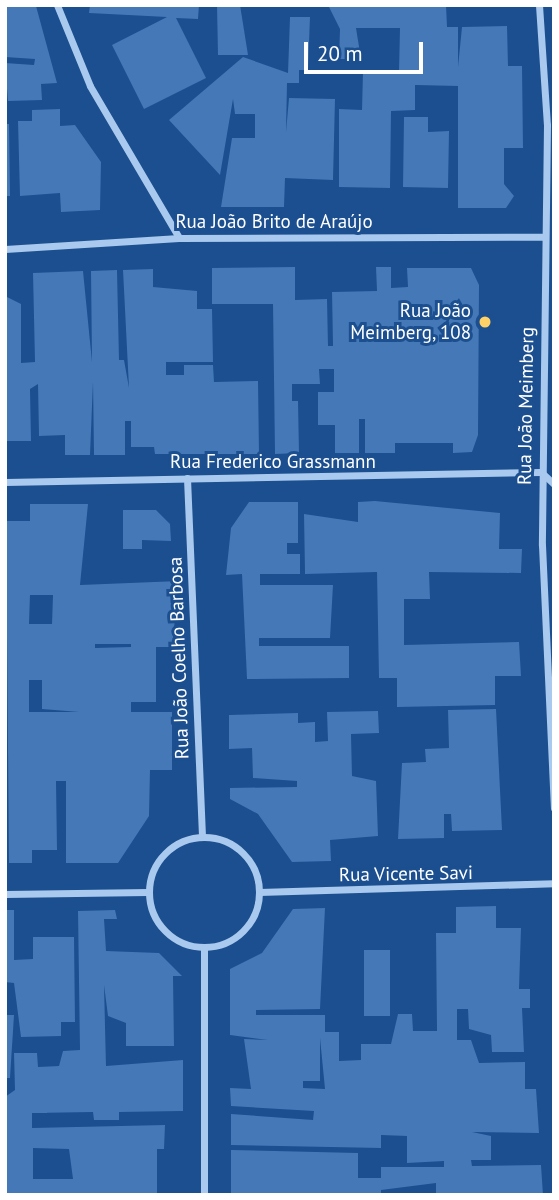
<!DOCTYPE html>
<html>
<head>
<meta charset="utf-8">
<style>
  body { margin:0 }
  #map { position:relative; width:559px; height:1200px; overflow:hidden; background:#1b4f8f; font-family:"PT Sans",sans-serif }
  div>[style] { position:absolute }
  .building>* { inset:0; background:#4478b7; transform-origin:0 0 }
  .street>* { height:7px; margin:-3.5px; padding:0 3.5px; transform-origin:3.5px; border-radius:3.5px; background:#a9c9ee }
  .street>.ring { margin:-3.5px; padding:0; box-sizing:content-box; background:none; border:7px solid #a9c9ee; border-radius:50% }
  .dots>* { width:19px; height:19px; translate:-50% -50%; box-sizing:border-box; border:4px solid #1b4f8f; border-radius:50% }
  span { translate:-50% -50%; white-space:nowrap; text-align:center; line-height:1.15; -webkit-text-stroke:6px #1b4f8f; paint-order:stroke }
  .street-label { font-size:19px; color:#fff }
  .poi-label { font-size:19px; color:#fff }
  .right { translate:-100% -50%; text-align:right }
  .frame { position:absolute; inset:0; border:7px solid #fff; pointer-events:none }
  .scale { position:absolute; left:304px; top:42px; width:119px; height:32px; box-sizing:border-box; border:4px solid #fff; border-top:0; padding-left:9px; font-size:21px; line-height:24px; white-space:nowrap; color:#fff; -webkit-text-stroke:5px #1b4f8f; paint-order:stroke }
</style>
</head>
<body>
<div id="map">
  <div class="building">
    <i style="clip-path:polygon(5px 5px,36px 6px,57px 83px,41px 84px,42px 100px,8px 101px,5px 63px,34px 65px,35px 59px,5px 57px)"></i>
    <i style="clip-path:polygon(90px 5px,199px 5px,198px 19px,176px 18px,206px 78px,144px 109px,112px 45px,167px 17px,89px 13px)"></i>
    <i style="clip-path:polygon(217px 5px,240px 5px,248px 55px,218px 55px)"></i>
    <i style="clip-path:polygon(328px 5px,446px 5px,447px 27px,458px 27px,458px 67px,462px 27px,507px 26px,508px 66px,522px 66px,523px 148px,504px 148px,504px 184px,514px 196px,506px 208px,458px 208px,458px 86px,415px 85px,415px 110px,391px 111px,390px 188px,339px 187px,339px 109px,362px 110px,363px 71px,399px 72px,400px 28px,356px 28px,361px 59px,339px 59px,340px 29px)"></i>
    <i style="clip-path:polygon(290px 17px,310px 17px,308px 70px,299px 70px,299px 83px,287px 83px,286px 132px,289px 98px,335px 99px,333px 180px,285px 178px,284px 207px,221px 207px,232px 138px,255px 138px,255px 114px,235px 114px,233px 99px,220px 175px,169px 120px,243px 57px,288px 73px)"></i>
    <i style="clip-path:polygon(60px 109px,60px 126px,75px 125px,101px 162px,100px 210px,61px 212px,60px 193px,20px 196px,18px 121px,32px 121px,32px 110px)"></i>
    <i style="clip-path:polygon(404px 117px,428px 117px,428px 132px,449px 131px,448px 188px,403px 187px)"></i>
    <i style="clip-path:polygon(5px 124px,9px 124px,10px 196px,5px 196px)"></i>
    <i style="clip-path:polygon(295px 267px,295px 300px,327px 299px,328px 346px,333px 346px,332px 292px,377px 291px,376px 267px,391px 267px,391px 288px,408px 287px,407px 268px,471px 268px,479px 285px,478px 435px,472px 452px,453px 453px,453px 443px,395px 443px,395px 453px,365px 453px,365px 419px,359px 419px,359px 453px,335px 453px,335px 425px,318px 425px,318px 392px,334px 392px,334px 369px,319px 369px,320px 384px,292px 384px,292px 401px,298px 401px,299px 453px,275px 454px,273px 304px,212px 304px,212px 268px)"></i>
    <i style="clip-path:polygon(153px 269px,153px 287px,197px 291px,197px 309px,212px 309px,213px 362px,166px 362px,166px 375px,184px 375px,184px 365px,213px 365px,214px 382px,258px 381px,259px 454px,155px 454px,154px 447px,131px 447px,131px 421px,125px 421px,125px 455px,94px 455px,93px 382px,90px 455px,65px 455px,65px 435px,39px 436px,38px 384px,30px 389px,31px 441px,5px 441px,5px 296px,21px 304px,21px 363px,35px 362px,33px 273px,83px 271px,92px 362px,91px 271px,117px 270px,119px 360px,124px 360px,129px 388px,123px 270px)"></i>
    <i style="clip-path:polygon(375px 501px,500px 513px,499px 549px,522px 549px,521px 573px,429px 572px,430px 599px,404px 599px,404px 645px,519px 642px,521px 676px,495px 676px,495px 705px,397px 707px,397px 678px,379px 678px,377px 572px,305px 574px,304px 514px,358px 522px,358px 502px)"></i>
    <i style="clip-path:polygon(249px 502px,298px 502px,298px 543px,287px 543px,287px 554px,300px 554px,300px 574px,260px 574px,260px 585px,333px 585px,330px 638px,259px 638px,259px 646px,349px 646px,349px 678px,247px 679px,242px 574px,226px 575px,231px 528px)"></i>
    <i style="clip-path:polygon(evenodd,30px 504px,88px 504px,80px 585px,179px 581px,172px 647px,156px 647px,156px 702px,131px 702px,131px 712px,172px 712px,172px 770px,150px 770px,149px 816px,118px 863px,66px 863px,66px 781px,56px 781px,57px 850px,32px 850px,32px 863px,9px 863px,6px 521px,30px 521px,30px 504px,30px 595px,53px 595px,52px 624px,29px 624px,30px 595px,30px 504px,95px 644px,131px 644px,131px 647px,95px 648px,95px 644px,30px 504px,29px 680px,42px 680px,42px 709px,79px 712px,29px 712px,29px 680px)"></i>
    <i style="clip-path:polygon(123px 510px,156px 510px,170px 524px,171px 541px,142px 540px,142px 549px,123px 549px)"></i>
    <i style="clip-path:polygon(496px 709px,502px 830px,452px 831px,451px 814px,444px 814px,444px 838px,398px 839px,402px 763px,426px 762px,425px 749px,449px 748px,448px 710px)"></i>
    <i style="clip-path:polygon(378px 711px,379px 733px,351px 734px,352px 776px,376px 781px,378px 836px,330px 840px,331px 861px,292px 862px,258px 814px,230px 799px,230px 788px,297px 787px,297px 781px,253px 778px,252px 748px,229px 749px,229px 715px,298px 713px,298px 723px,315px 722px,315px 742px,328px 741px,327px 712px)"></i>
    <i style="clip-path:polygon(evenodd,496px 906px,496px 928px,521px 928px,519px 989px,530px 989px,530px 1008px,522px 1008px,524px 1052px,492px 1052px,491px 1035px,469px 1029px,468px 1009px,457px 1009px,457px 1040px,471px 1040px,479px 1063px,525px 1062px,525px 1089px,536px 1089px,539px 1133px,472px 1132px,491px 1136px,491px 1160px,471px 1160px,472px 1166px,541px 1165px,543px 1195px,436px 1195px,436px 1183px,381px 1190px,381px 1195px,231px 1195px,231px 1150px,358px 1153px,358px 1178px,381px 1178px,381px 1167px,444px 1167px,444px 1161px,407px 1163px,407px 1136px,381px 1135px,381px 1148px,231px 1145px,231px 1114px,313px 1120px,314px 1111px,231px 1106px,230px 1088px,251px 1089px,244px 1039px,268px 1040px,230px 1035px,230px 969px,262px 953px,293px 909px,325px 908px,320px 1009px,256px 1010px,256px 1015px,325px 1015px,325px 1032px,339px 1032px,339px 1061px,361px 1060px,361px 1044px,391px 1044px,398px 1014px,412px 1014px,413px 1031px,437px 1031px,436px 933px,456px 933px,456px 907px,496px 906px,320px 1038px,325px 1089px,303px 1088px,303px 1081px,320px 1081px,320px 1038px)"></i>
    <i style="clip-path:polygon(5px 910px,14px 910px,14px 960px,33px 959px,33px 937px,74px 937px,75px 1022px,61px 1022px,61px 1036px,21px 1037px,14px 983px,5px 982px)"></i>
    <i style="clip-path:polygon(evenodd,115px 910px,117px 919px,104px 919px,106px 951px,159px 953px,182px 976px,173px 976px,174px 1046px,126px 1046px,126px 1023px,108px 1016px,104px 985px,106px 1066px,183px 1060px,183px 1111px,119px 1112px,119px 1120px,94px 1120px,93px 1112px,32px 1113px,32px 1128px,165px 1125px,164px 1149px,157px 1149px,157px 1195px,5px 1195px,5px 1097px,15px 1090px,14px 1053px,37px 1053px,38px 1067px,59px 1066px,63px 1051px,80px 1050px,78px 911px,115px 910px,33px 1148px,69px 1149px,73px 1179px,33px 1179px,33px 1148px)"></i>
    <i style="left:364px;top:950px;width:26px;height:66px"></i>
    <i style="clip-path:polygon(5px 1015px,14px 1015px,10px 1078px,5px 1078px)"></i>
  </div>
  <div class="street">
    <i style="left:57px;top:5px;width:87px;rotate:67.8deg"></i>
    <i style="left:90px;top:86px;width:176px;rotate:59.6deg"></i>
    <i style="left:539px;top:5px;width:120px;rotate:86.2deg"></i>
    <i style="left:547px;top:125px;width:420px;rotate:90.7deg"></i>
    <i style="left:542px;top:545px;width:263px;rotate:87.4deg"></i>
    <i style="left:5px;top:249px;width:174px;rotate:-3.6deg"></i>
    <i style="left:179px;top:238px;width:365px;rotate:-0.2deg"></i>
    <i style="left:187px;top:478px;width:358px;rotate:87.6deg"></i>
    <i style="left:5px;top:482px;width:536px;rotate:-1.07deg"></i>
    <i style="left:541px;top:472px;width:18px;rotate:43deg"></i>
    <i class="ring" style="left:149px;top:837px;width:103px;height:103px"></i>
    <i style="left:259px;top:892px;width:295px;rotate:-1.7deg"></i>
    <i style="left:5px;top:894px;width:143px;rotate:-0.8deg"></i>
    <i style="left:204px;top:1195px;width:247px;rotate:-90deg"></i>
  </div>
  <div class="dots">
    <i style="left:485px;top:322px;background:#ffd166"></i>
  </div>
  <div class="street-label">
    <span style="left:274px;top:222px">Rua João Brito de Araújo</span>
    <span style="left:526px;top:406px;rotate:-89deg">Rua João Meimberg</span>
    <span style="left:273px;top:462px">Rua Frederico Grassmann</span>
    <span style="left:179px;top:658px;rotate:-92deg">Rua João Coelho Barbosa</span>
    <span style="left:406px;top:874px;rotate:-1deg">Rua Vicente Savi</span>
  </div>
  <div class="poi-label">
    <span class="right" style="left:471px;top:322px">Rua João<br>Meimberg, 108</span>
  </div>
  <div class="frame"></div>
  <div class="scale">20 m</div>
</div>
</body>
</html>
